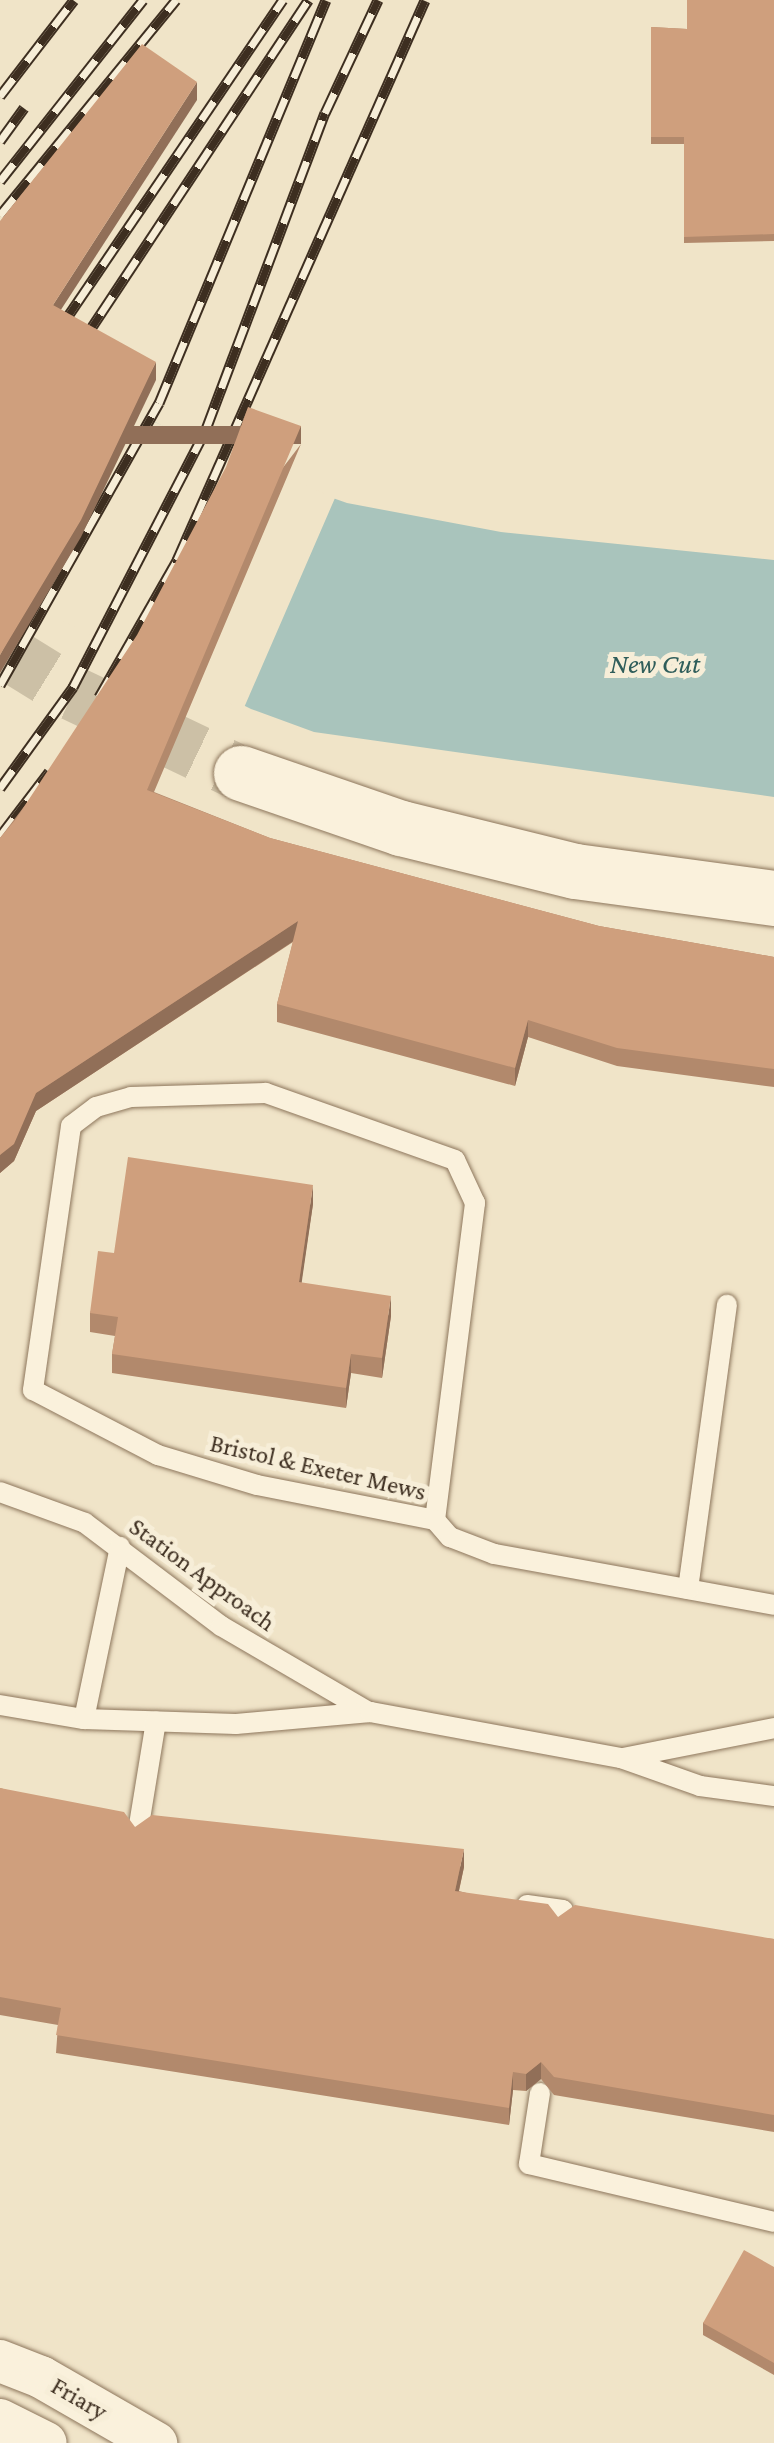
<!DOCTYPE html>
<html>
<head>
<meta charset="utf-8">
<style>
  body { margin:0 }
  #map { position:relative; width:774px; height:2443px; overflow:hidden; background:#f0e4c8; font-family:"Crimson Pro",serif }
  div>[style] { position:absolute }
  .water>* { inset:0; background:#a9c4bc }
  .pier>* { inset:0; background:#f0e4c8 }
  .secondary-tunnel>* { height:55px; margin-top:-27.5px; transform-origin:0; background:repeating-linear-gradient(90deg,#ccc0a6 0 55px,transparent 0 83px) }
  .roads { filter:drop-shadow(0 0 2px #8d765c) drop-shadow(0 0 2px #8d765c) }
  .lane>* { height:20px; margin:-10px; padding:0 10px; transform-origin:10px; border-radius:10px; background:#faf1dc }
  .street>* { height:42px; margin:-21px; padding:0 21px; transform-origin:21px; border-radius:21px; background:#faf1dc }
  .secondary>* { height:55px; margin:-27.5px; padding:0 27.5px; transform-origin:27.5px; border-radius:27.5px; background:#faf1dc }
  .rail>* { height:11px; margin-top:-5.5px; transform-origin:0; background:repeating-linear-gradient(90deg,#f7eed8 0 22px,#3d2e20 0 44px); box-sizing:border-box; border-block:2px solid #3d2e20 }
  .wall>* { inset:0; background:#b2896c }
  .shaded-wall>* { inset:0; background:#916f58; transform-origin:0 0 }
  .building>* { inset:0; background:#cf9f7d }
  span { translate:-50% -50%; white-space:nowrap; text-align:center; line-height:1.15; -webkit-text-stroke:10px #f7eed8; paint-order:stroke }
  .street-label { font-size:25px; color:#3d2e20 }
  .water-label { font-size:28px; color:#2f5d5a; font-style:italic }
</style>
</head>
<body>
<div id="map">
  <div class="water">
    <i style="clip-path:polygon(0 323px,82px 384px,236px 464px,347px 503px,501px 532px,774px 560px,774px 797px,314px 732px,251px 709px,0 584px)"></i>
  </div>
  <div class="pier">
    <i style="clip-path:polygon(0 318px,150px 420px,335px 498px,243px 710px,0 590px)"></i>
  </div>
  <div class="secondary-tunnel">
    <i style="left:0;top:648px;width:86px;rotate:31.7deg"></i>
    <i style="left:73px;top:693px;width:186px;rotate:25.5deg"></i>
  </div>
  <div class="roads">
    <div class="lane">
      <i style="left:0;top:1492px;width:90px;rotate:20deg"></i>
      <i style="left:85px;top:1523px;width:171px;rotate:37.1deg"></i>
      <i style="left:221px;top:1626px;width:171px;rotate:30.2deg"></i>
      <i style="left:435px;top:1520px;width:320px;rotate:-82.8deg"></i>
      <i style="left:475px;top:1203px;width:47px;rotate:-114.9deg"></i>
      <i style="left:455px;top:1160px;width:201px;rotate:-160.5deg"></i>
      <i style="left:266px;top:1093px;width:135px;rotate:178.3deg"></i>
      <i style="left:131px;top:1097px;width:36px;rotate:164deg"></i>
      <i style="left:96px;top:1107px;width:31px;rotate:143deg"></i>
      <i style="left:71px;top:1126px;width:267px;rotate:98.2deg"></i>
      <i style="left:33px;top:1390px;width:141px;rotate:27.5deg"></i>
      <i style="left:158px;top:1455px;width:103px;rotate:16.9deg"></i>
      <i style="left:257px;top:1485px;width:181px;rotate:11.1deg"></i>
      <i style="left:435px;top:1520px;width:23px;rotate:49deg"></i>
      <i style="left:450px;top:1537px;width:47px;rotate:21.1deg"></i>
      <i style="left:494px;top:1554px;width:285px;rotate:10.3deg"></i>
      <i style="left:688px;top:1589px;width:287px;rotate:-82.2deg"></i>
      <i style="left:0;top:1705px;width:85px;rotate:9.5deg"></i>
      <i style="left:84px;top:1719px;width:152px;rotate:1.9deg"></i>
      <i style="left:236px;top:1724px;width:135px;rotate:-5.1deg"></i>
      <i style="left:370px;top:1712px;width:255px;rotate:10.4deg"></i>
      <i style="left:621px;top:1758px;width:84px;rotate:19.5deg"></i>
      <i style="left:700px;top:1786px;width:75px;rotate:7.7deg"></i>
      <i style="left:84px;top:1719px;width:176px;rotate:-78.2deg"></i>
      <i style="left:623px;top:1758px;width:154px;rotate:-11.2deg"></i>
      <i style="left:138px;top:1831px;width:111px;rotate:-80.7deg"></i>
      <i style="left:527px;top:1905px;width:36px;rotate:8deg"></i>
      <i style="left:563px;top:1910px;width:11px;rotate:100deg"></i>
      <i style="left:540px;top:2093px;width:72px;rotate:98.8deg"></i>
      <i style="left:529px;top:2164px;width:252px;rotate:13.3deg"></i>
    </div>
    <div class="street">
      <i style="left:0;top:2361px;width:44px;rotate:21.3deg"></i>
      <i style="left:41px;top:2377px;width:133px;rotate:29.9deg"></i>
      <i style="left:0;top:2420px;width:51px;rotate:26.6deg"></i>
    </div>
    <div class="secondary">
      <i style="left:241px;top:773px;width:169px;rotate:19deg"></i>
      <i style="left:401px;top:828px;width:179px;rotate:13.9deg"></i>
      <i style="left:575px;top:871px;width:201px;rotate:7.7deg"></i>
    </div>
  </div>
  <div class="rail">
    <i style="left:0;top:96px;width:121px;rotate:-52.4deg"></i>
    <i style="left:0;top:141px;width:41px;rotate:-54deg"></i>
    <i style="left:0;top:181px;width:231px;rotate:-51.7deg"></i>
    <i style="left:0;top:215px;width:278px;rotate:-50.7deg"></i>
    <i style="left:53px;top:338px;width:409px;rotate:-55.8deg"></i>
    <i style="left:76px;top:351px;width:421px;rotate:-56.5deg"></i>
    <i style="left:0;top:685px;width:324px;rotate:-60.6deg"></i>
    <i style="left:159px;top:403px;width:436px;rotate:-67.5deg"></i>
    <i style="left:99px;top:697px;width:158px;rotate:-60.3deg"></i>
    <i style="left:177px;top:560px;width:612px;rotate:-66.11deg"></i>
    <i style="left:0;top:788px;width:125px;rotate:-54.1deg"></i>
    <i style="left:73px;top:687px;width:290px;rotate:-62.7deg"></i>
    <i style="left:206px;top:429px;width:338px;rotate:-69.4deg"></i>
    <i style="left:325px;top:113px;width:125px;rotate:-64.9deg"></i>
    <i style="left:0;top:836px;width:81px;rotate:-52.6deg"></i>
  </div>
  <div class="wall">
    <i style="clip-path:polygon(774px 0,774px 241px,684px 243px,684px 144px,651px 144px,651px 27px,687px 29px)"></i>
    <i style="clip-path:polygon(301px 444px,154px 792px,270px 838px,599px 926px,774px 957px,774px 1087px,617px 1066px,528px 1037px,515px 1086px,277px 1022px,277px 1004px,293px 942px,36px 1111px,14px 1161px,0 1173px,0 838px)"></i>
    <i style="clip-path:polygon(313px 1204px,301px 1283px,391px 1316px,382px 1378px,351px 1373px,346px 1408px,112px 1373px,112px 1354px,115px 1336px,90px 1332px,90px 1313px,114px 1253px)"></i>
    <i style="clip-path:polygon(0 1788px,135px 1827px,464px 1867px,459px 1891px,558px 1917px,774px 1939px,774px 2132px,554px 2095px,541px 2079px,526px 2091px,513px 2090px,509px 2125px,56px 2053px,58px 2025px,0 2015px)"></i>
    <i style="clip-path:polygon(774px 2267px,774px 2375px,703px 2335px,703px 2323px)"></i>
  </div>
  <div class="shaded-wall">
    <i style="clip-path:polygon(197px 82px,197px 100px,53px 322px,53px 305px)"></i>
    <i style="clip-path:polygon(156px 362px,156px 380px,81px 537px,0 673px,0 655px)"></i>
    <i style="left:301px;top:426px;width:18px;height:395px;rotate:90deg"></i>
    <i style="clip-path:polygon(298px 921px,298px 938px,36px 1111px,14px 1161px,0 1173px,0 1155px,36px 1093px)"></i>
    <i style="clip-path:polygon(528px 1020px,528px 1037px,515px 1086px,515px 1068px)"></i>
    <i style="clip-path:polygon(313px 1185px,313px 1204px,299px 1301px,299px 1282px)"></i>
    <i style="clip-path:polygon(391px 1296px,391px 1316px,382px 1378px,382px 1358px)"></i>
    <i style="clip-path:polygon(351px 1354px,351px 1373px,346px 1408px,346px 1388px)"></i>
    <i style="clip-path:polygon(464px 1849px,464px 1867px,455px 1908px,455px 1891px)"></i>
    <i style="clip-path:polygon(541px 2062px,541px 2079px,526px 2091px,526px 2074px)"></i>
    <i style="clip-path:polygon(513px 2072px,513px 2090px,509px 2125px,509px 2108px)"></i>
  </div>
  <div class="building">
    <i style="clip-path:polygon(687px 0,774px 0,774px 234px,684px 237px,684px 137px,651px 137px,651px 27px,687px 29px)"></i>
    <i style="clip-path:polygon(142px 44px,197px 82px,53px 305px,156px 362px,81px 520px,0 655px,0 221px)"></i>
    <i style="clip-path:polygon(248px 407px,301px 426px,147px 790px,270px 838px,599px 926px,774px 957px,774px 1069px,617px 1048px,528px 1020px,515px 1068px,277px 1004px,298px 921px,36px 1093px,14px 1144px,0 1155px,0 838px,16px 819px,137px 635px,226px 467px)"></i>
    <i style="clip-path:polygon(128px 1157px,313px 1185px,299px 1282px,391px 1296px,382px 1358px,351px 1354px,346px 1388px,112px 1354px,118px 1317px,90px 1313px,98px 1251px,114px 1253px)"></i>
    <i style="clip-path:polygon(0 1788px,124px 1812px,135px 1827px,152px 1815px,464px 1849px,455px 1891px,548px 1904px,558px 1917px,575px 1905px,774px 1939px,774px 2115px,554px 2077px,541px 2062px,526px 2074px,513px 2072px,509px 2108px,56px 2035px,61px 2008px,0 1997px)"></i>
    <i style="clip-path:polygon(744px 2250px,774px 2267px,774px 2363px,703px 2323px)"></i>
  </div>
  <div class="street-label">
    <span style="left:318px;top:1468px;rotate:13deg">Bristol &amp; Exeter Mews</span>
    <span style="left:202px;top:1575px;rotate:36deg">Station Approach</span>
    <span style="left:79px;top:2399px;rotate:30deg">Friary</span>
  </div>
  <div class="water-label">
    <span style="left:655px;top:664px">New Cut</span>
  </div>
</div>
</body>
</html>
